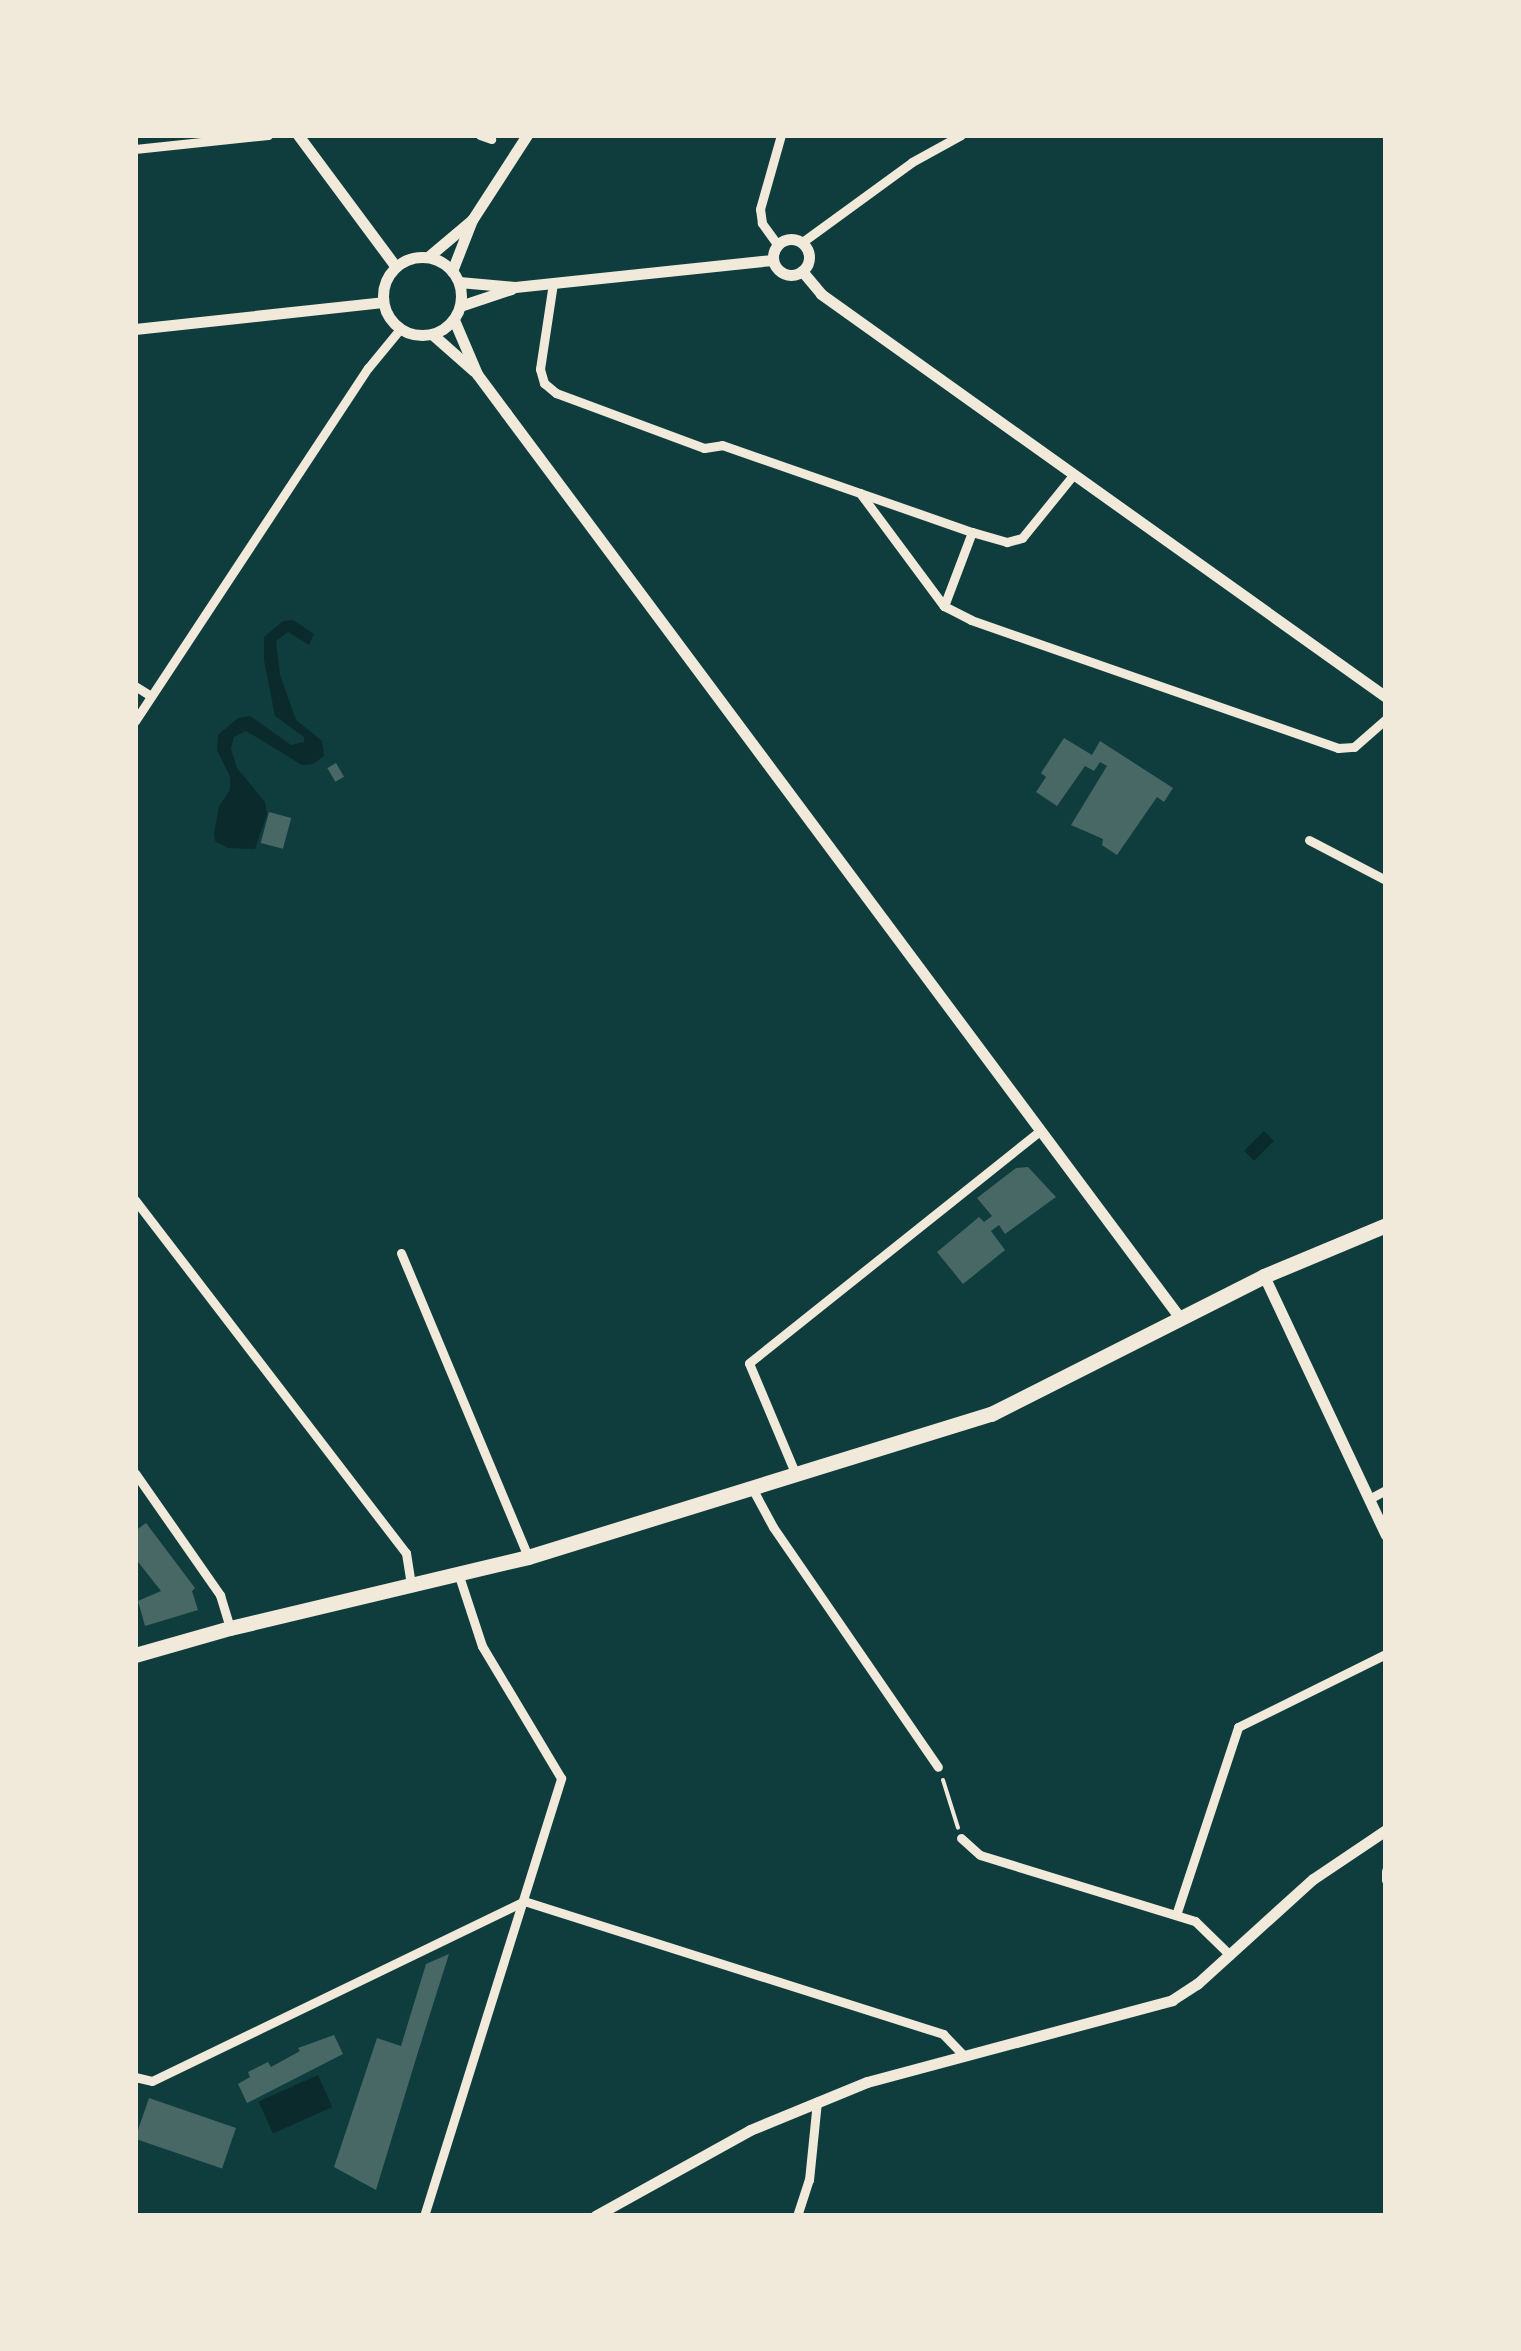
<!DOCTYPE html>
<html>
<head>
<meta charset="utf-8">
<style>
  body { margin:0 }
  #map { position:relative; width:1521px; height:2351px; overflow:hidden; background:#0f3d3e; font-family:"Alegreya Sans",sans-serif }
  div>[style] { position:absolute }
  .water>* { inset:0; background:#0a2a2b; transform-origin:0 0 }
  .building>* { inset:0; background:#486865; transform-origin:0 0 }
  .path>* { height:4px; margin:-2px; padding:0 2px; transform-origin:2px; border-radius:2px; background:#f1e9da }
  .minor>* { height:9px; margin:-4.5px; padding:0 4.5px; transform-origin:4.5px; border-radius:4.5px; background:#f1e9da }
  .tertiary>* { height:11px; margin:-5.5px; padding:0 5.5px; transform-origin:5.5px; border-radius:5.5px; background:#f1e9da }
  .tertiary>.ring { margin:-5.5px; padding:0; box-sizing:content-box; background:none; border:11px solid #f1e9da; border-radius:50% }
  .primary>* { height:15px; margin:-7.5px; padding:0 7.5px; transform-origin:7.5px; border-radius:7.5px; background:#f1e9da }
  span { translate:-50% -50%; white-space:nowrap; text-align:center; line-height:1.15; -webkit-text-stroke:10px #f1e9da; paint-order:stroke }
  .frame { position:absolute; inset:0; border:138px solid #f1e9da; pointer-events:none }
</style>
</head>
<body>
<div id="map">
  <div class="water">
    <i style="clip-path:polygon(293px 620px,314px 634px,309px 645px,288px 632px,276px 641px,280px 675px,296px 720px,322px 741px,324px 756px,313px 764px,302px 765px,246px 731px,234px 737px,231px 749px,237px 768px,265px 802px,267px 814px,255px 849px,228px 848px,215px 841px,214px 833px,219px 806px,230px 790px,230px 777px,217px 750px,218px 735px,238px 718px,250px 716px,291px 745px,304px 742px,304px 737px,275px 716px,264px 660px,264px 637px,283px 621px)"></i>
    <i style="left:1264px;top:1131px;width:14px;height:28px;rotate:45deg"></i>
    <i style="left:318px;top:2075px;width:35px;height:65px;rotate:66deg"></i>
  </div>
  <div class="building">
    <i style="clip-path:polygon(1064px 738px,1092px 755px,1100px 741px,1173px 788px,1164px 802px,1157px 797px,1117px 855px,1102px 845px,1103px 839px,1071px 825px,1107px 766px,1100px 762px,1094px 771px,1085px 766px,1057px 806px,1036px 792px,1046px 777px,1041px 773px)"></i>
    <i style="left:336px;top:763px;width:16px;height:10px;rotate:60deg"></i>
    <i style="left:269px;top:812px;width:23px;height:32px;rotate:15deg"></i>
    <i style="clip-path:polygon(1028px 1167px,1056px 1197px,1005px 1234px,999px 1225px,991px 1231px,1005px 1250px,963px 1284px,937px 1252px,979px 1217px,984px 1222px,992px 1216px,977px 1198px,1016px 1168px)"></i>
    <i style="clip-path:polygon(146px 1523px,195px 1588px,192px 1591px,198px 1610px,145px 1626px,138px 1601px,161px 1591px,135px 1558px,135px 1531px)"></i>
    <i style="clip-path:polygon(449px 1954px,418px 2052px,376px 2190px,334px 2167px,377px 2038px,401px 2046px,426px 1964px)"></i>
    <i style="clip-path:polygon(334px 2035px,343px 2054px,247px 2103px,238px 2084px,250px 2077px,248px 2072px,268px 2062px,271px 2067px,300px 2051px,298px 2048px)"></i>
    <i style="left:149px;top:2098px;width:92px;height:43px;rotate:19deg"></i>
  </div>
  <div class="path">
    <i style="left:943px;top:1780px;width:50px;rotate:72.6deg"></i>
  </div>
  <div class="minor">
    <i style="left:480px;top:135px;width:12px;rotate:20deg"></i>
    <i style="left:135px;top:149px;width:134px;rotate:-6deg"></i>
    <i style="left:801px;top:243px;width:137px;rotate:-36.1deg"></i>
    <i style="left:912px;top:162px;width:56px;rotate:-28.9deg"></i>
    <i style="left:777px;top:244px;width:26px;rotate:-126deg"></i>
    <i style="left:762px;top:223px;width:14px;rotate:-98deg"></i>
    <i style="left:760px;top:209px;width:77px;rotate:-74.2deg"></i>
    <i style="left:553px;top:283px;width:87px;rotate:98.6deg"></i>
    <i style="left:540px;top:369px;width:15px;rotate:74deg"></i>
    <i style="left:544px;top:383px;width:16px;rotate:40deg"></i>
    <i style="left:556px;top:393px;width:158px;rotate:20.4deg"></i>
    <i style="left:704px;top:448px;width:18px;rotate:-9deg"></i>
    <i style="left:722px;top:445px;width:265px;rotate:19.2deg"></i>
    <i style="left:1074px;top:474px;width:82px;rotate:129.1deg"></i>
    <i style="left:1022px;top:538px;width:16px;rotate:165deg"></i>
    <i style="left:1007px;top:542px;width:36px;rotate:-164deg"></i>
    <i style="left:972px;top:532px;width:79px;rotate:110.7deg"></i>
    <i style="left:944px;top:606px;width:30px;rotate:27deg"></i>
    <i style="left:971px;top:620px;width:389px;rotate:19.2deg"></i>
    <i style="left:1338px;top:748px;width:16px;rotate:-4deg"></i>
    <i style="left:1354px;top:747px;width:43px;rotate:-41.2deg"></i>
    <i style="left:860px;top:493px;width:141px;rotate:53.4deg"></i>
    <i style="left:135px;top:686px;width:19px;rotate:32deg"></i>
    <i style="left:135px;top:721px;width:423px;rotate:-56.6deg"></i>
    <i style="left:368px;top:368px;width:50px;rotate:-50.6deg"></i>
    <i style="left:1309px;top:840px;width:87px;rotate:27.5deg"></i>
    <i style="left:135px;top:1200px;width:445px;rotate:52.5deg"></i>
    <i style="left:406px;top:1553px;width:32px;rotate:81deg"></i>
    <i style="left:401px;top:1253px;width:329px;rotate:67.3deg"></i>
    <i style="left:135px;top:1473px;width:149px;rotate:55.1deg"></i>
    <i style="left:220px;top:1595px;width:34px;rotate:73deg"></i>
    <i style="left:796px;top:1475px;width:121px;rotate:-112.8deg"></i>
    <i style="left:749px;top:1363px;width:372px;rotate:-38.6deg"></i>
    <i style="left:752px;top:1488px;width:44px;rotate:61.7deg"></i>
    <i style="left:773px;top:1527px;width:291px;rotate:55.5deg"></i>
    <i style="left:1369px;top:1499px;width:19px;rotate:-28deg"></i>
    <i style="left:961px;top:1838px;width:25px;rotate:42deg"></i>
    <i style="left:980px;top:1855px;width:225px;rotate:17.1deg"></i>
    <i style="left:1195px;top:1921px;width:49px;rotate:44.2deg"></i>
    <i style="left:1386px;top:1871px;width:9px;rotate:90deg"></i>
    <i style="left:524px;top:1901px;width:440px;rotate:17.6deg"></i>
    <i style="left:943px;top:2034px;width:29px;rotate:46deg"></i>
    <i style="left:1176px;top:1915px;width:198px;rotate:-71.7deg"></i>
    <i style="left:1238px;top:1727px;width:165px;rotate:-26.3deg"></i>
    <i style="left:135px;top:2077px;width:17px;rotate:13deg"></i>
    <i style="left:152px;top:2081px;width:413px;rotate:-25.8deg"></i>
    <i style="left:424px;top:2216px;width:459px;rotate:-72.6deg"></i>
    <i style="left:561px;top:1778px;width:154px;rotate:-120.9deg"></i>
    <i style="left:482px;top:1646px;width:74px;rotate:-108.2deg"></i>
    <i style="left:797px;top:2216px;width:38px;rotate:-72deg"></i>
    <i style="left:809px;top:2180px;width:79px;rotate:-84.2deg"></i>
  </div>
  <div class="tertiary">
    <i style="left:298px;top:135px;width:164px;rotate:53.4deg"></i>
    <i class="ring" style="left:773px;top:239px;width:25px;height:25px"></i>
    <i class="ring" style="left:383px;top:257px;width:67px;height:67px"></i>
    <i style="left:428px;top:257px;width:57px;rotate:-40.1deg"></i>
    <i style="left:452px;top:271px;width:55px;rotate:-68.6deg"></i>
    <i style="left:472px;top:220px;width:101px;rotate:-57.1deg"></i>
    <i style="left:802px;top:271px;width:30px;rotate:50deg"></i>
    <i style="left:821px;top:294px;width:694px;rotate:35.5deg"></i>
    <i style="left:459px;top:282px;width:56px;rotate:5.1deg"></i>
    <i style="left:515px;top:287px;width:259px;rotate:-6deg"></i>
    <i style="left:460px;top:306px;width:54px;rotate:-18.4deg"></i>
    <i style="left:454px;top:320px;width:59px;rotate:66.9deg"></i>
    <i style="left:477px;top:374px;width:49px;rotate:53.4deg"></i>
    <i style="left:506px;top:413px;width:1128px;rotate:53.32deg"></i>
    <i style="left:135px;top:329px;width:249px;rotate:-6.2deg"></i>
    <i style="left:432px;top:334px;width:56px;rotate:41.4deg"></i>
    <i style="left:1264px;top:1276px;width:286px;rotate:64.8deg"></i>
    <i style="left:595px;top:2216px;width:177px;rotate:-29deg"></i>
    <i style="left:750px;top:2130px;width:126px;rotate:-22.3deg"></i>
    <i style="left:867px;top:2082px;width:316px;rotate:-15deg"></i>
    <i style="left:1172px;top:2000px;width:30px;rotate:-33deg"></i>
    <i style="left:1197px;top:1984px;width:156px;rotate:-42.2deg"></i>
    <i style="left:1313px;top:1879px;width:88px;rotate:-33.9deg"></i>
  </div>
  <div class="primary">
    <i style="left:135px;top:1655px;width:99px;rotate:-15.9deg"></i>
    <i style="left:230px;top:1628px;width:306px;rotate:-13.4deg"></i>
    <i style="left:528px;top:1557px;width:485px;rotate:-17.2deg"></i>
    <i style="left:991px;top:1414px;width:306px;rotate:-26.8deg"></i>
    <i style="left:1264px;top:1276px;width:132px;rotate:-22.7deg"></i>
  </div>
  <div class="frame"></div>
</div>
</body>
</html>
